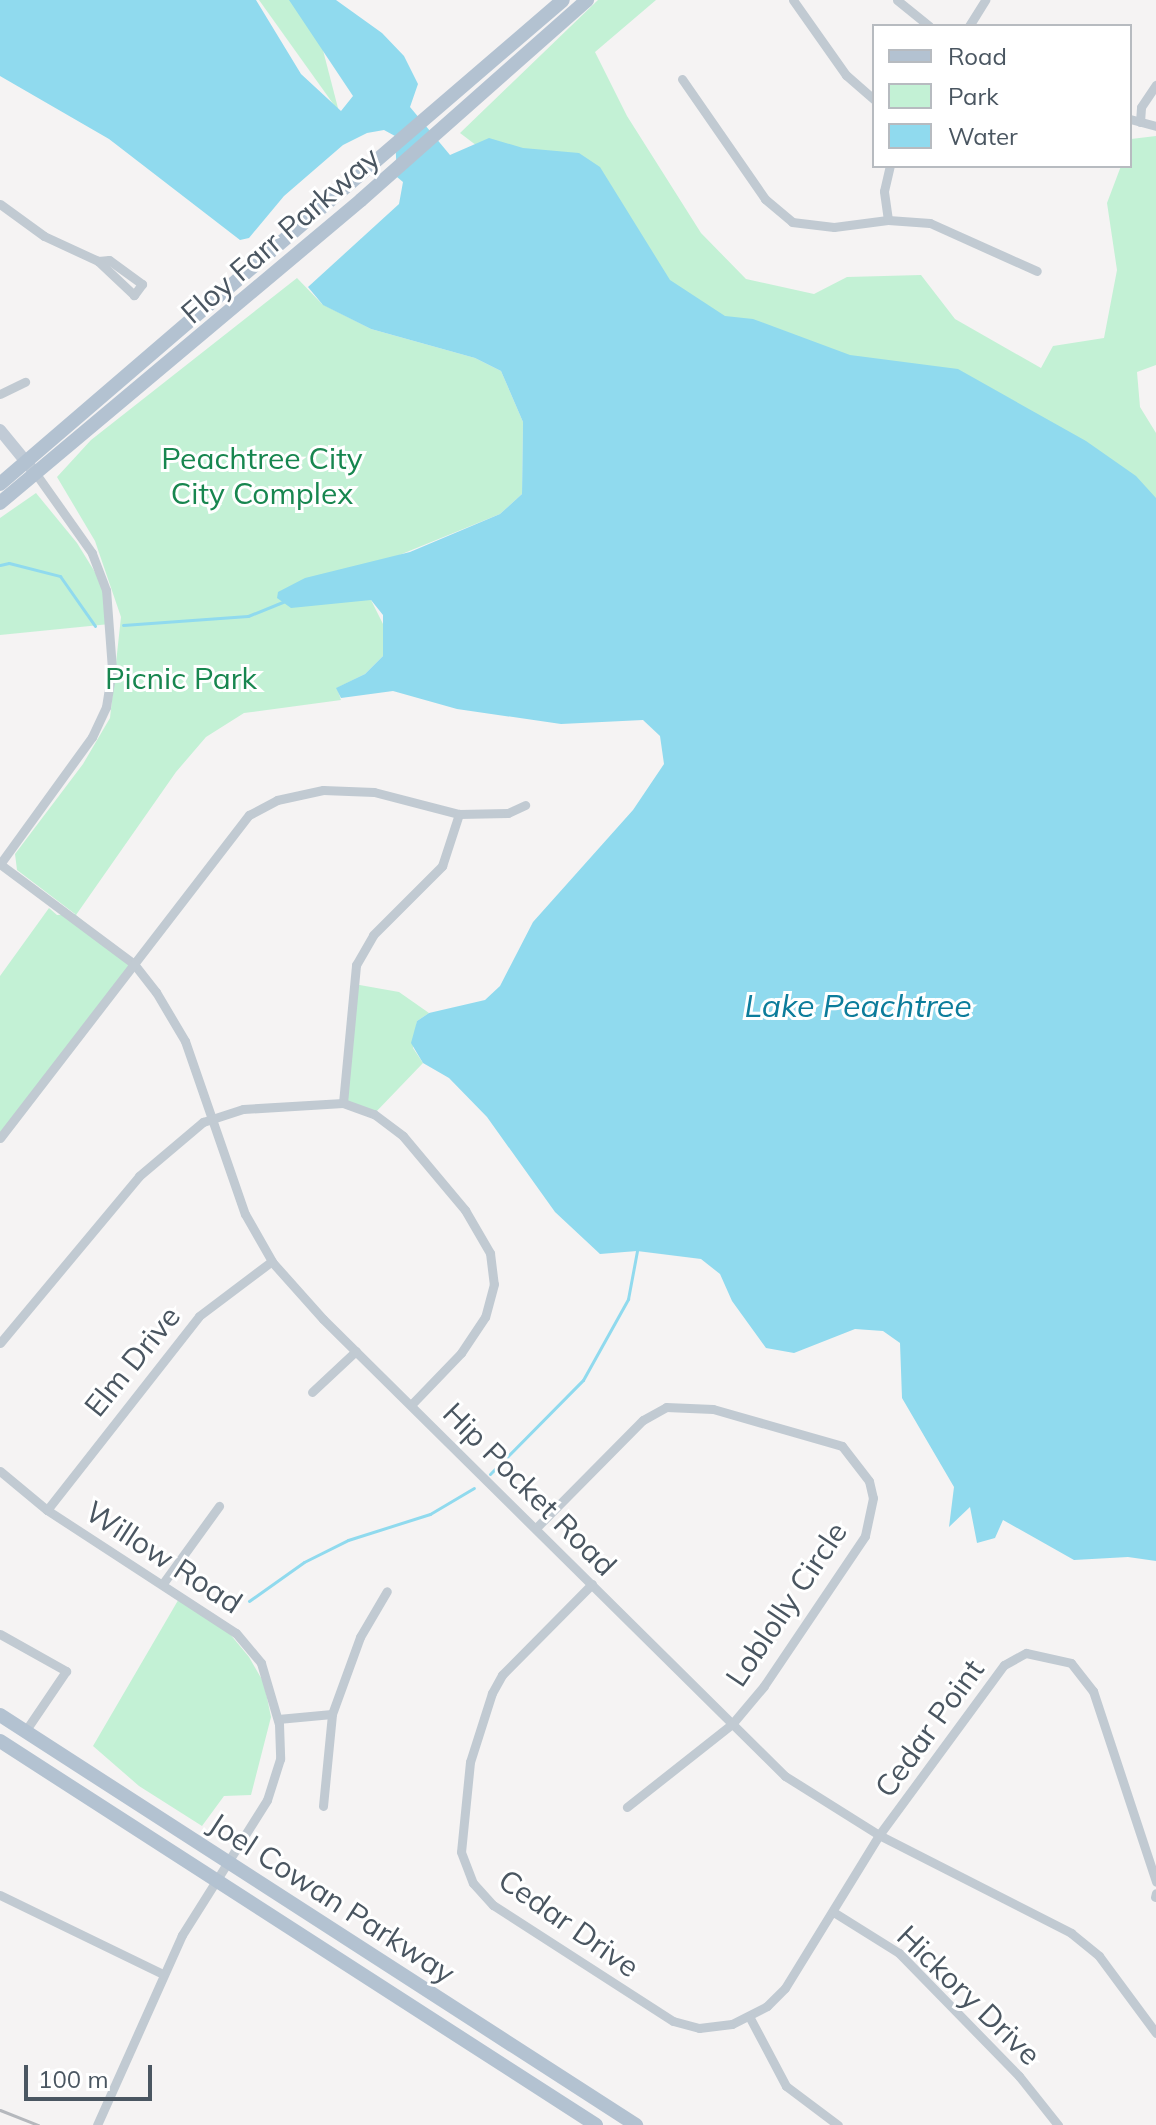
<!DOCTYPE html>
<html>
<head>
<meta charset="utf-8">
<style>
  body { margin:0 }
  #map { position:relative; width:1156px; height:2125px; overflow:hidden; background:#f5f3f3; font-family:Mulish,sans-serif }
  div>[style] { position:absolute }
  .green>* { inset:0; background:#c3f1d5 }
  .water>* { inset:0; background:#90daee }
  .stream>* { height:3px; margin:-1.5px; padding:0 1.5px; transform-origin:1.5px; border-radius:1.5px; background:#90daee }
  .street>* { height:9px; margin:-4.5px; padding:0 4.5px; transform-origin:4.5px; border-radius:4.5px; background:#c1cad2 }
  .secondary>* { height:12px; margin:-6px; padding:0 6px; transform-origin:6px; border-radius:6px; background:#c1cbd6 }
  .primary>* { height:14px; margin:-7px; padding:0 7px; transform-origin:7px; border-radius:7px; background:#b3c2d1 }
  .rail>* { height:3px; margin:-1.5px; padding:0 1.5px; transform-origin:1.5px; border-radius:1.5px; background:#b5b8bd }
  span { translate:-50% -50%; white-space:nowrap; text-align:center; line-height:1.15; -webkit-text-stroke:6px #fff; paint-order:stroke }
  .street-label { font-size:30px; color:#4a5661 }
  .park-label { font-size:30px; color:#17864f }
  .water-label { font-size:32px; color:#0c7c9b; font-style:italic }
  .legend { position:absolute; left:872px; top:24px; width:260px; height:144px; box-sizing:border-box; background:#fff; border:2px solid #b7bbc0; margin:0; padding:10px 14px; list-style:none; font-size:24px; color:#4a5661 }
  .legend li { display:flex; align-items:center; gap:16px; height:40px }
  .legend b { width:40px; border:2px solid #b7bbc0 }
  .scale { position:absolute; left:24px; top:2065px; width:128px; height:36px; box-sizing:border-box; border:4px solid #4a5661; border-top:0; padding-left:10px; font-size:24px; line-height:28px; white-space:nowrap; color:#4a5661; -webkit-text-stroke:6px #fff; paint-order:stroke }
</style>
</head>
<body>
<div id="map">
  <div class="green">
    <i style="clip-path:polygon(259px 0,310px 0,339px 112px)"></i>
    <i style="clip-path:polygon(598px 0,656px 0,595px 52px,627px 116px,701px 233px,746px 279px,814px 294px,847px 277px,921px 275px,955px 319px,1041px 368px,1053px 346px,1104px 338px,1117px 270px,1107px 203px,1121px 166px,1130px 166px,1131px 139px,1156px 136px,1156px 365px,1137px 372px,1140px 407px,1156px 433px,1156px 514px,707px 321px,460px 133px)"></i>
    <i style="clip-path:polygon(297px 278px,322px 304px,371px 329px,475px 358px,501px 371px,523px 422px,522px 494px,500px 514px,392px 558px,371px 600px,386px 630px,383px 656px,365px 674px,337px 688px,341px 700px,244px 713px,206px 737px,176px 772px,76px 915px,134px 964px,0 1138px,0 976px,49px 908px,57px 915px,75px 914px,17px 870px,15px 854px,83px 764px,110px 718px,121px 617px,95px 541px,57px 477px,91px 440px)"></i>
    <i style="clip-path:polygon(36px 493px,77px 543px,106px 590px,110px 624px,0 635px,0 518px)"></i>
    <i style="clip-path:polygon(354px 984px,399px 992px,429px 1013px,417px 1021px,413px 1048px,423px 1063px,374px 1114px,343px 1103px)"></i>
    <i style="clip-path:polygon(180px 1597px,230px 1634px,249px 1657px,264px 1683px,271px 1717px,251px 1795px,224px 1796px,202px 1826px,139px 1786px,93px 1746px)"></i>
  </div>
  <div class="water">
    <i style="clip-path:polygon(0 0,256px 0,301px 74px,341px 111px,353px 96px,289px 0,336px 0,382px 33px,404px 56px,418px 84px,410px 107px,450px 155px,489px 138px,523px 148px,579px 153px,600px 167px,670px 280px,725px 316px,753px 319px,850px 355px,958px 369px,1086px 441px,1136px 476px,1156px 498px,1156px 1561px,1128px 1557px,1074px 1560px,1003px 1520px,995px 1538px,977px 1543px,970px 1507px,949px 1527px,954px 1487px,902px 1398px,900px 1343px,883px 1331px,855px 1329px,794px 1353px,766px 1348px,732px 1301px,720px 1274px,701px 1259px,637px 1251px,600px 1254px,555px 1212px,487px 1117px,449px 1078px,423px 1063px,411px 1043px,417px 1021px,429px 1013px,485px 1000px,500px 986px,533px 922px,633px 810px,664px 764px,660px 736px,643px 720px,561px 724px,457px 709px,393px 691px,341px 698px,336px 688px,365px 674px,383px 656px,383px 615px,371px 600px,291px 608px,277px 598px,278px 592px,305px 578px,410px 552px,500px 514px,522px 494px,523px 422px,501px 371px,475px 358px,371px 329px,323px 305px,308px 287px,399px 204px,403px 182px,397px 177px,395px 136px,384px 130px,367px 133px,343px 145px,284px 196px,249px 238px,240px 240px,109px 139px,0 76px)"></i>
  </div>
  <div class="stream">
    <i style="left:0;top:565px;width:9px;rotate:-13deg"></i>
    <i style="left:9px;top:563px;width:53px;rotate:14.3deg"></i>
    <i style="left:60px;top:576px;width:61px;rotate:55deg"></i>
    <i style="left:123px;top:625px;width:125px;rotate:-4.1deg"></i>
    <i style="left:248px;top:616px;width:38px;rotate:-22deg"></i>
    <i style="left:490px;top:1474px;width:132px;rotate:-45.3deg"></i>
    <i style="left:583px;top:1380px;width:93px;rotate:-60.9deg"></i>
    <i style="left:628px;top:1299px;width:49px;rotate:-79.4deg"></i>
    <i style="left:249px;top:1601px;width:67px;rotate:-35.3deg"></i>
    <i style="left:304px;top:1562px;width:49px;rotate:-26.6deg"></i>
    <i style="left:348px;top:1540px;width:86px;rotate:-17.6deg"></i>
    <i style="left:430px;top:1514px;width:51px;rotate:-30.6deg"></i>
  </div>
  <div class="street">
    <i style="left:793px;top:0;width:92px;rotate:54.8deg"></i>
    <i style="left:846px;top:75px;width:37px;rotate:41deg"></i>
    <i style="left:897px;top:0;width:41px;rotate:39.1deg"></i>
    <i style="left:969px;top:26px;width:31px;rotate:-58deg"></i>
    <i style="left:682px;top:79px;width:146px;rotate:55.3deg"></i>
    <i style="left:765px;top:199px;width:35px;rotate:40deg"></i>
    <i style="left:792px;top:222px;width:42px;rotate:6.8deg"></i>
    <i style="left:834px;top:227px;width:54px;rotate:-7.4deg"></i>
    <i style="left:888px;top:220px;width:42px;rotate:4.1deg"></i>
    <i style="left:930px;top:223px;width:117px;rotate:24.2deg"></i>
    <i style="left:1130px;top:119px;width:27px;rotate:15deg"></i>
    <i style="left:1140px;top:122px;width:15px;rotate:-86deg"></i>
    <i style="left:1141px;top:107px;width:27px;rotate:-56deg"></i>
    <i style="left:0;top:204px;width:54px;rotate:36deg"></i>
    <i style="left:44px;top:236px;width:60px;rotate:24.8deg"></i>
    <i style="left:98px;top:261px;width:11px;rotate:-5deg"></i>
    <i style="left:109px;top:260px;width:41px;rotate:36deg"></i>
    <i style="left:142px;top:284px;width:14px;rotate:126deg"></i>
    <i style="left:134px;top:295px;width:50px;rotate:-136.6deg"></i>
    <i style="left:888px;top:220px;width:29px;rotate:-98deg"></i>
    <i style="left:884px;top:191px;width:26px;rotate:-77deg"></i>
    <i style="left:0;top:394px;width:28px;rotate:-26deg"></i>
    <i style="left:0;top:864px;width:167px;rotate:36.7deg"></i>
    <i style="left:134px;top:964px;width:36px;rotate:52deg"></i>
    <i style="left:156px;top:992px;width:57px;rotate:59.4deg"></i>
    <i style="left:185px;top:1041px;width:183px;rotate:70.9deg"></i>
    <i style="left:245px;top:1214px;width:56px;rotate:60.3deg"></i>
    <i style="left:273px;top:1263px;width:75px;rotate:48.2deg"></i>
    <i style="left:323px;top:1319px;width:650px;rotate:44.69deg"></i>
    <i style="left:785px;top:1776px;width:111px;rotate:32.1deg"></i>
    <i style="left:879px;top:1835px;width:216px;rotate:27deg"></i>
    <i style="left:1071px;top:1933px;width:36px;rotate:39deg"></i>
    <i style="left:1099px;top:1956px;width:96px;rotate:53.5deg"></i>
    <i style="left:0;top:864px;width:157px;rotate:-54.1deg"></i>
    <i style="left:92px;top:737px;width:33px;rotate:-65deg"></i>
    <i style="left:106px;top:707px;width:38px;rotate:-81deg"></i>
    <i style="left:112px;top:669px;width:79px;rotate:-94.3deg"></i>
    <i style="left:106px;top:590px;width:40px;rotate:-111deg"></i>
    <i style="left:92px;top:553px;width:97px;rotate:-125.3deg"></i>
    <i style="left:343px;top:1103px;width:139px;rotate:-84.6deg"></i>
    <i style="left:356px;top:965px;width:34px;rotate:-60deg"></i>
    <i style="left:373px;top:935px;width:98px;rotate:-45deg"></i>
    <i style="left:442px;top:866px;width:55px;rotate:-71.9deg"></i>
    <i style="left:0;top:1138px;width:408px;rotate:-52.4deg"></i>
    <i style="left:249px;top:815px;width:32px;rotate:-28deg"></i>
    <i style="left:277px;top:800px;width:47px;rotate:-12.3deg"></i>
    <i style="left:323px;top:790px;width:51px;rotate:2.2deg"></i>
    <i style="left:374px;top:792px;width:88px;rotate:14.5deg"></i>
    <i style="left:459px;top:814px;width:49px;rotate:-1.2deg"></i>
    <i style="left:508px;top:813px;width:19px;rotate:-25deg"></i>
    <i style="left:0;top:1343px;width:217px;rotate:-50.2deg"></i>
    <i style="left:139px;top:1176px;width:84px;rotate:-40.2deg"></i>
    <i style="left:203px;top:1122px;width:42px;rotate:-18deg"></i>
    <i style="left:243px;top:1109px;width:100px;rotate:-3.4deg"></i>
    <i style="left:343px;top:1103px;width:33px;rotate:20deg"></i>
    <i style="left:374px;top:1114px;width:36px;rotate:37deg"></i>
    <i style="left:403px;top:1136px;width:97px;rotate:50deg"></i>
    <i style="left:465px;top:1210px;width:50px;rotate:59.8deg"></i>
    <i style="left:490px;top:1253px;width:31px;rotate:83deg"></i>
    <i style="left:494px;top:1284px;width:34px;rotate:105deg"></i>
    <i style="left:485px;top:1317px;width:43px;rotate:123.7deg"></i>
    <i style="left:461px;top:1353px;width:72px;rotate:133.9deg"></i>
    <i style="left:312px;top:1392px;width:60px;rotate:-43deg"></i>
    <i style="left:0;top:1471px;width:61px;rotate:39.7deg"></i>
    <i style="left:47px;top:1510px;width:225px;rotate:33.1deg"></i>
    <i style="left:236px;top:1633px;width:39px;rotate:50deg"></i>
    <i style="left:261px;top:1663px;width:64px;rotate:73.6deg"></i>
    <i style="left:279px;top:1724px;width:35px;rotate:88deg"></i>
    <i style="left:280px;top:1759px;width:43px;rotate:107.6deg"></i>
    <i style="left:267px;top:1800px;width:160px;rotate:122.2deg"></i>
    <i style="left:182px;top:1935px;width:208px;rotate:114.1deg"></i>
    <i style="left:47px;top:1510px;width:246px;rotate:-51.9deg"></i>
    <i style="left:199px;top:1316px;width:91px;rotate:-37deg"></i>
    <i style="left:536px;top:1528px;width:152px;rotate:-45.3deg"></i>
    <i style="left:643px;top:1420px;width:26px;rotate:-29deg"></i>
    <i style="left:666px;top:1407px;width:47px;rotate:2.4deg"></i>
    <i style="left:713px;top:1409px;width:134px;rotate:16deg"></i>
    <i style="left:842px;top:1446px;width:44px;rotate:52.4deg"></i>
    <i style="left:869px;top:1481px;width:17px;rotate:77deg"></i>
    <i style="left:873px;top:1498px;width:39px;rotate:102deg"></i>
    <i style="left:865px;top:1536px;width:181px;rotate:124deg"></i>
    <i style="left:764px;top:1686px;width:50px;rotate:130.1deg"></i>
    <i style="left:732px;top:1724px;width:134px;rotate:141.7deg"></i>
    <i style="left:164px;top:1582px;width:94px;rotate:-54.1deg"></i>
    <i style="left:592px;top:1584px;width:128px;rotate:134.7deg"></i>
    <i style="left:502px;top:1675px;width:21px;rotate:119deg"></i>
    <i style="left:492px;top:1693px;width:72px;rotate:107.7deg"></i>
    <i style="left:470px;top:1762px;width:90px;rotate:95.7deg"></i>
    <i style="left:461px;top:1852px;width:33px;rotate:69deg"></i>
    <i style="left:473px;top:1883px;width:30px;rotate:48deg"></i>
    <i style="left:493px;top:1905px;width:214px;rotate:32.8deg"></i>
    <i style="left:673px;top:2021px;width:27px;rotate:15deg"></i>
    <i style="left:699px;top:2028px;width:33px;rotate:-7deg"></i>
    <i style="left:732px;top:2024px;width:39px;rotate:-27deg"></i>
    <i style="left:767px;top:2006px;width:25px;rotate:-45deg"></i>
    <i style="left:785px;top:1988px;width:180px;rotate:-58.4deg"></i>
    <i style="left:879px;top:1835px;width:211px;rotate:-53.7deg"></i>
    <i style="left:1004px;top:1665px;width:25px;rotate:-29deg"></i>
    <i style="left:1026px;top:1653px;width:46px;rotate:12.5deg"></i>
    <i style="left:1071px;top:1663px;width:36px;rotate:52deg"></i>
    <i style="left:1093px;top:1691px;width:201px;rotate:71.7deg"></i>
    <i style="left:0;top:1634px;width:76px;rotate:29.3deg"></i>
    <i style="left:66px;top:1671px;width:71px;rotate:124.1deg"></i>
    <i style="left:278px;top:1719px;width:54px;rotate:-5.3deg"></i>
    <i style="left:323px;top:1806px;width:92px;rotate:-84.4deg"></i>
    <i style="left:332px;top:1714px;width:82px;rotate:-70deg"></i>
    <i style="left:360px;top:1637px;width:53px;rotate:-59.6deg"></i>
    <i style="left:0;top:1895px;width:181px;rotate:25.9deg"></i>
    <i style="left:1155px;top:1897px;width:4px;rotate:-76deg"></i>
    <i style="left:835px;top:1913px;width:75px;rotate:32deg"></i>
    <i style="left:899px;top:1953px;width:172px;rotate:45.7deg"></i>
    <i style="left:1019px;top:2076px;width:63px;rotate:51.5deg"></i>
    <i style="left:750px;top:2018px;width:77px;rotate:62.1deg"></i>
    <i style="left:786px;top:2086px;width:65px;rotate:36.9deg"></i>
  </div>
  <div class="secondary">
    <i style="left:0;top:430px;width:57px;rotate:50.7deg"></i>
  </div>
  <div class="primary">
    <i style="left:0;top:484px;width:742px;rotate:-40.68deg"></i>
    <i style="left:0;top:503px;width:471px;rotate:-40deg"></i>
    <i style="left:361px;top:200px;width:302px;rotate:-41.5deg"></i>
    <i style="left:0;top:1715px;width:757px;rotate:32.81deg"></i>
    <i style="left:0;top:1741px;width:709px;rotate:32.79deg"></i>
  </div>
  <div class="rail">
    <i style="left:0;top:2110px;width:41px;rotate:21.5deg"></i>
  </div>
  <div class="street-label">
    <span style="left:280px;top:235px;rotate:-41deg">Floy Farr Parkway</span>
    <span style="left:132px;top:1361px;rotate:-51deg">Elm Drive</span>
    <span style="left:530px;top:1489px;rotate:45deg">Hip Pocket Road</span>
    <span style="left:164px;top:1557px;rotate:33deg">Willow Road</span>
    <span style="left:786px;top:1604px;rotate:-56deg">Loblolly Circle</span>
    <span style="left:929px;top:1728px;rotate:-54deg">Cedar Point</span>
    <span style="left:332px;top:1898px;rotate:33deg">Joel Cowan Parkway</span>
    <span style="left:569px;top:1923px;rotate:35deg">Cedar Drive</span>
    <span style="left:969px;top:1995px;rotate:44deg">Hickory Drive</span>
  </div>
  <div class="park-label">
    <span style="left:262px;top:475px">Peachtree City<br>City Complex</span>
    <span style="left:181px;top:678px">Picnic Park</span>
  </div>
  <div class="water-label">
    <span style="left:858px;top:1005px">Lake Peachtree</span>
  </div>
  <ul class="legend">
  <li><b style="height:10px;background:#b3c2d1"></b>Road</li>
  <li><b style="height:22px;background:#c3f1d5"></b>Park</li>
  <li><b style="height:22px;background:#90daee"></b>Water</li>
  </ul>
  <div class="scale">100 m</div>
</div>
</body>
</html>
